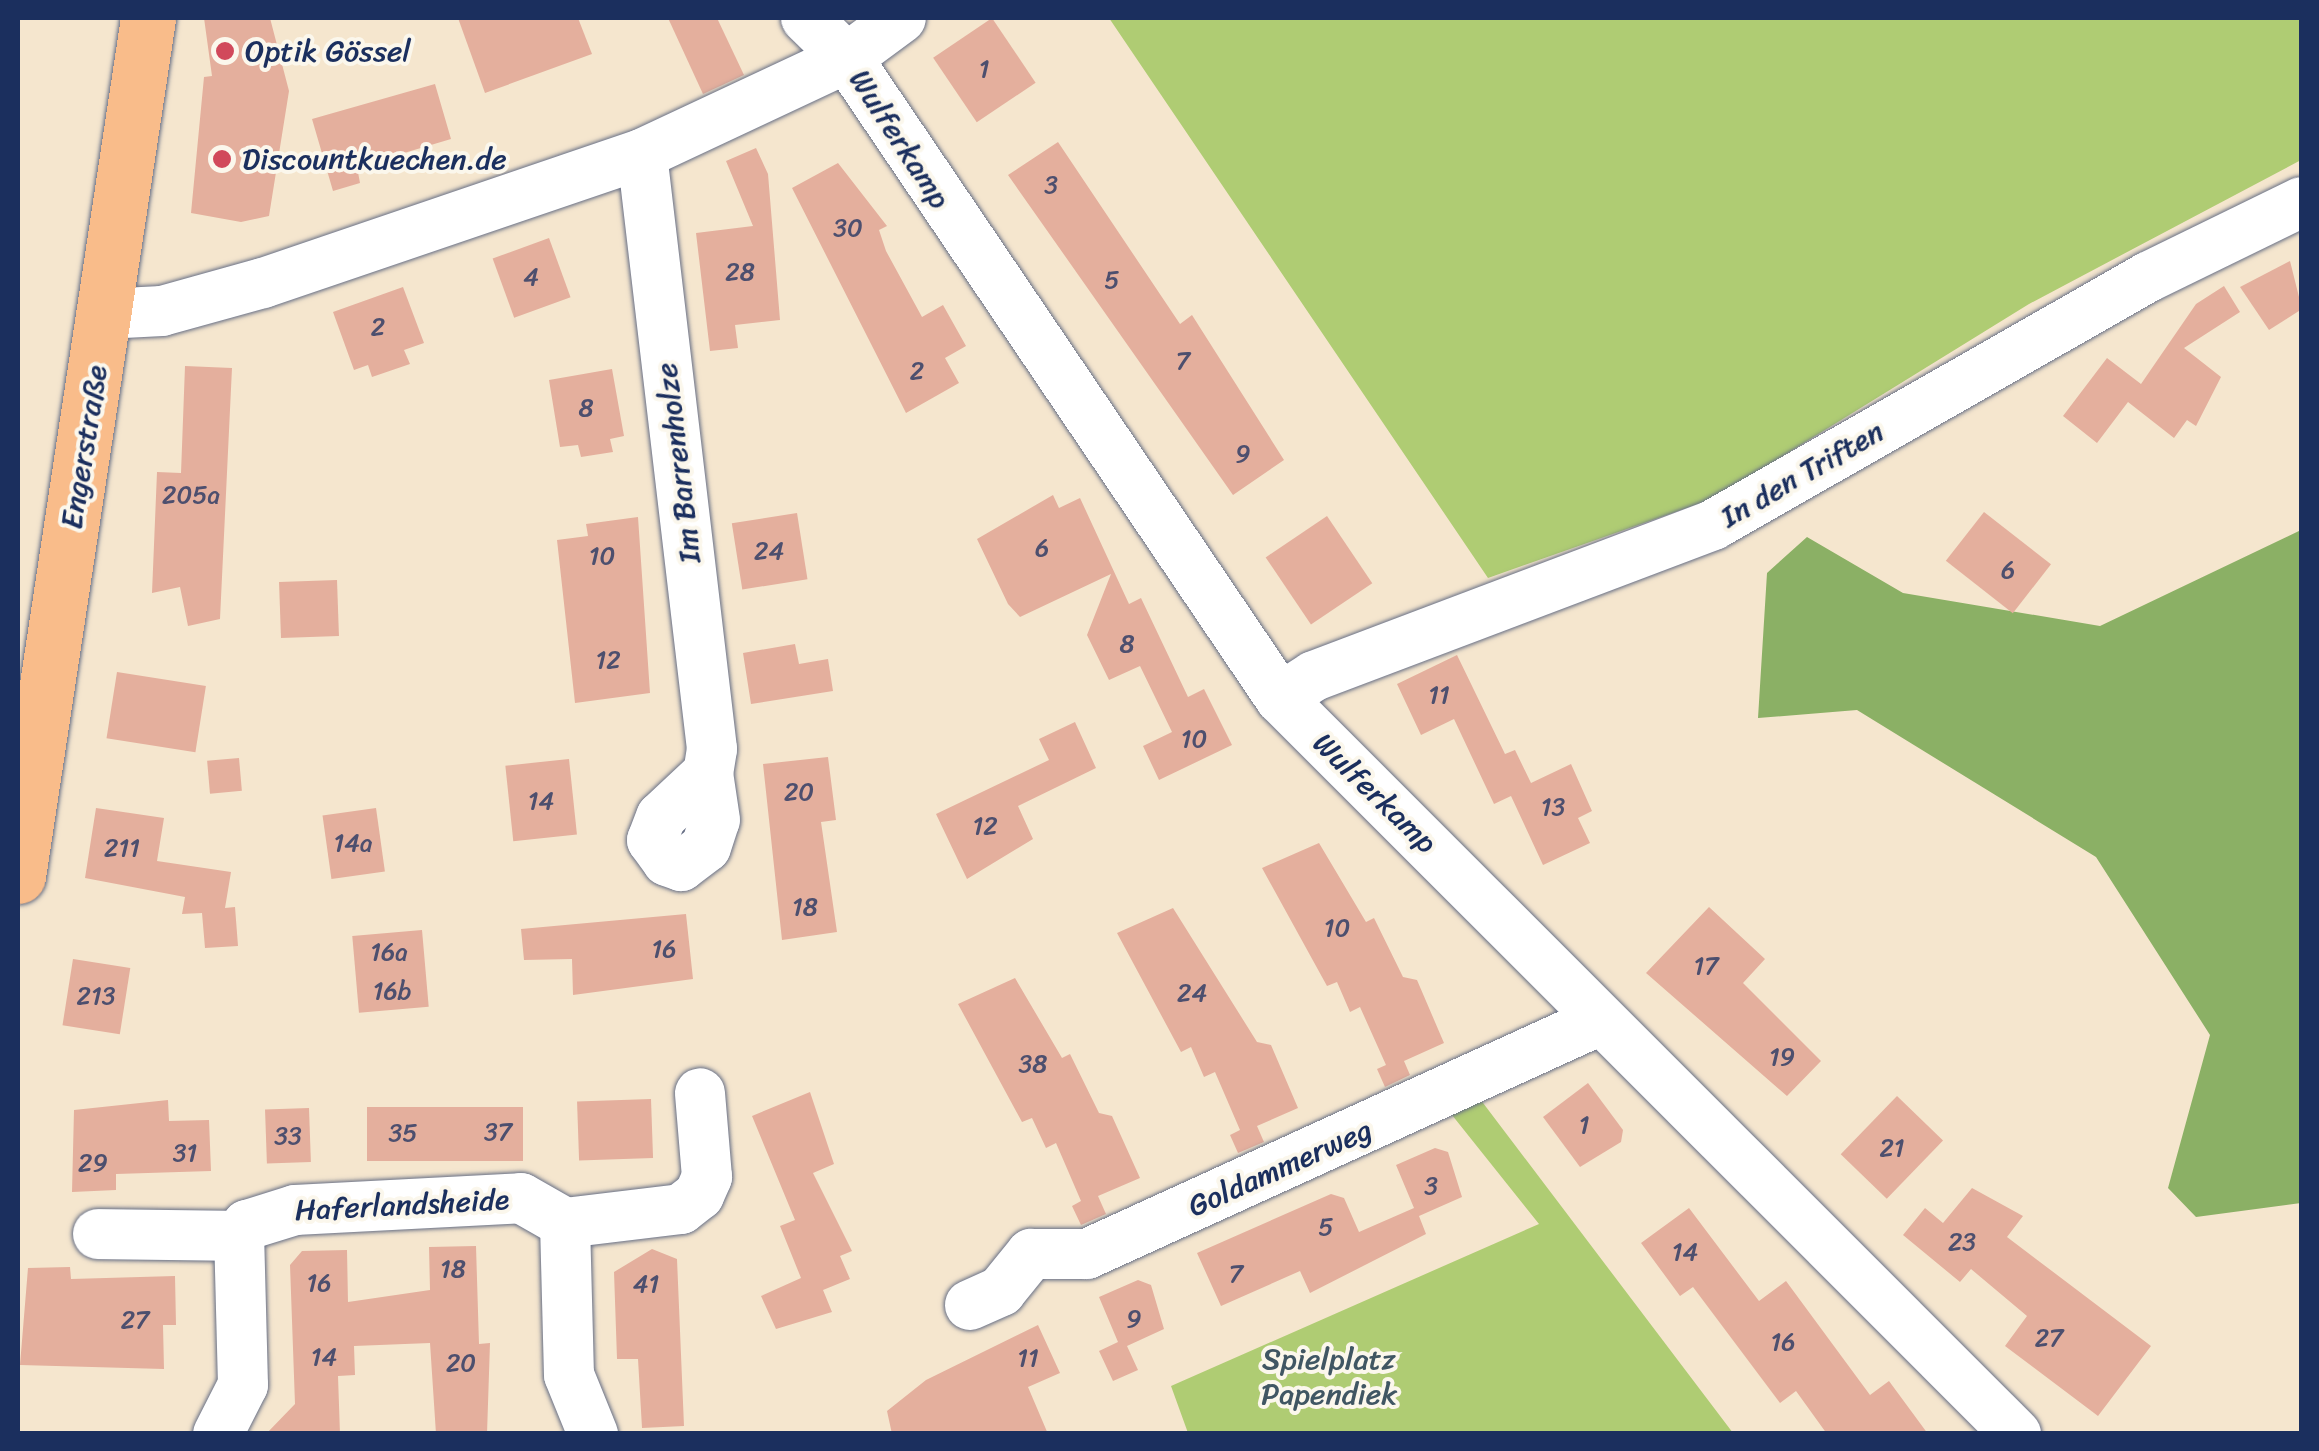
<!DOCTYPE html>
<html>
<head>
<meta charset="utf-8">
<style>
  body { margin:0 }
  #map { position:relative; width:2319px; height:1451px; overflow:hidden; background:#f5e6ce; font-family:Sriracha,sans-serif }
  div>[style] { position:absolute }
  .green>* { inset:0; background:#afcc73 }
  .forest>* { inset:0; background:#8bb065 }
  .building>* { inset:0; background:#e4af9d; transform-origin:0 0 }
  .roads { filter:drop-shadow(0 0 2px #676f85) drop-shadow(0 0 2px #676f85) }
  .minor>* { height:50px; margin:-25px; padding:0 25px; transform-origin:25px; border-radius:25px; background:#fff }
  .major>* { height:55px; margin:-27.5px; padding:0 27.5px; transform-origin:27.5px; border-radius:27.5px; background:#f9bc8a }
  .dots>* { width:28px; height:28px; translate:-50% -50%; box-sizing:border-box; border:5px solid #fbf7ec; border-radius:50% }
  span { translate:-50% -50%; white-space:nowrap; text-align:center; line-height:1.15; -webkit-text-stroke:8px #fbf7ec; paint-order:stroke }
  .number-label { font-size:25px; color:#4d4f6e }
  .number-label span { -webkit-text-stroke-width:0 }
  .poi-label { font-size:30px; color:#1b2f5e }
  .left { translate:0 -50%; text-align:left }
  .street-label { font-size:30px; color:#1b2f5e }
  .park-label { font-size:30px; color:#405663 }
  .frame { position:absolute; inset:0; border:20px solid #1b2f5e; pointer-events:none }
</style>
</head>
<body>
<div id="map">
  <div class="green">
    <i style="clip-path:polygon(1109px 18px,2301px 18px,2301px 160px,2029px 304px,1715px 498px,1488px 578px)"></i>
    <i style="clip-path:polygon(1477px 1095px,1733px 1433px,1188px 1433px,1171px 1386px,1539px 1224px,1448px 1110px)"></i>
  </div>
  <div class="forest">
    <i style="clip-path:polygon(2301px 530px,2301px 1203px,2196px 1217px,2168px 1188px,2210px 1035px,2096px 857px,1857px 710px,1758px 718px,1767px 573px,1807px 537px,1903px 593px,2100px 626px)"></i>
  </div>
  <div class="building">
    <i style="clip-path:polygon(204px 18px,270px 18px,289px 91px,269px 216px,241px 222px,191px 213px,204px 77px,212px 76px)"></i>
    <i style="clip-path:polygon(458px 18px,578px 18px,592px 54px,485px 93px)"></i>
    <i style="clip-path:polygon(668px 18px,717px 18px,744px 75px,703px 94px)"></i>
    <i style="left:992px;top:18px;width:78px;height:71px;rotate:56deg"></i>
    <i style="clip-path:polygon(435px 84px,451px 139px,357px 167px,360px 183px,333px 191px,312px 119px)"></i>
    <i style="clip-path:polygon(1058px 142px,1180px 324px,1192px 315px,1284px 460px,1233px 495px,1008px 175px)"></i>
    <i style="clip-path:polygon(756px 148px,768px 174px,780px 320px,735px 325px,738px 348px,710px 351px,696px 233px,753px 226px,726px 161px)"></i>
    <i style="clip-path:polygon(838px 163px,887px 226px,879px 230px,886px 251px,922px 317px,943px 305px,966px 346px,945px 358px,959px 383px,906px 413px,792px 188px)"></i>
    <i style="left:549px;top:238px;width:63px;height:60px;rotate:70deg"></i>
    <i style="clip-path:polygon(2290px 261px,2302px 309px,2269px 330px,2240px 287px)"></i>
    <i style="clip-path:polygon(2224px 286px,2240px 312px,2184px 348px,2221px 377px,2196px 426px,2187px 420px,2174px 438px,2128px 402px,2097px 443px,2063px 416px,2107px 358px,2141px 384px,2196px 304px)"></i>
    <i style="clip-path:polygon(403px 287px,424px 343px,404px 350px,410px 364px,372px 377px,368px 365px,354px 370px,333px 312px)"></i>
    <i style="clip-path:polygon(185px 366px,232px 368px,220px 619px,188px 626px,180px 587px,152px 593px,157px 472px,181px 473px)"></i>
    <i style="clip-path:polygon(612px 369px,624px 436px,610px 439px,613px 452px,581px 457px,578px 445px,560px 447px,549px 380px)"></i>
    <i style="clip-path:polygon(1053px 495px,1059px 508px,1080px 498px,1129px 604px,1141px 598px,1188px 697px,1204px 689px,1232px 745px,1159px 780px,1143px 746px,1172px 732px,1140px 666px,1109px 680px,1087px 635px,1111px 574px,1020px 617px,1008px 604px,977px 539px)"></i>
    <i style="left:1984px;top:512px;width:85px;height:62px;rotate:38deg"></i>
    <i style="left:797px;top:513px;width:67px;height:66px;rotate:81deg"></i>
    <i style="left:1327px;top:516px;width:81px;height:74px;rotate:56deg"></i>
    <i style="clip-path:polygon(638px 517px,650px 693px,575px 703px,557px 540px,588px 536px,586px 524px)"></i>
    <i style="left:337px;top:580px;width:56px;height:58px;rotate:88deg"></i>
    <i style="clip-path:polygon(795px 644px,799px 664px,828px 659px,833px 691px,751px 704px,743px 653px)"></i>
    <i style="clip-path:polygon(1457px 655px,1505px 754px,1515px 750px,1531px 783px,1571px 764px,1592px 811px,1578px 818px,1590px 843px,1543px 865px,1511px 796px,1494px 804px,1454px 719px,1421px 735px,1397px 684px)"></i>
    <i style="left:117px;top:672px;width:90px;height:67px;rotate:9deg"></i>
    <i style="clip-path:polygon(1075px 722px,1096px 768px,1018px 806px,1033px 839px,967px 879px,936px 814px,1049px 760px,1039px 739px)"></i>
    <i style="clip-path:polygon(828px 757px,836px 820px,821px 822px,837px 932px,782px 940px,763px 764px)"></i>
    <i style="left:239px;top:758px;width:33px;height:32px;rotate:85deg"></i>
    <i style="left:569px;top:759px;width:76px;height:64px;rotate:84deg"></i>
    <i style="clip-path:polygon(96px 808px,164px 818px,157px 861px,231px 872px,225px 908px,235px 907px,238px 946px,205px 948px,202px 913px,182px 914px,185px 897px,85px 878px)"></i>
    <i style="left:376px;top:808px;width:64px;height:54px;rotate:82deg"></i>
    <i style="clip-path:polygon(1319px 843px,1366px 922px,1374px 918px,1403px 977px,1417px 980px,1444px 1043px,1404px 1061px,1410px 1075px,1385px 1087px,1377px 1069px,1386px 1065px,1360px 1007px,1350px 1012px,1337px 982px,1327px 986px,1262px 868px)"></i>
    <i style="clip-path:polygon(1709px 907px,1765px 959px,1743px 983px,1821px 1061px,1787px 1096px,1646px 973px)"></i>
    <i style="clip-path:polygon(1173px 908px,1257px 1042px,1271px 1045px,1298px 1108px,1257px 1126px,1264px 1142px,1238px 1153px,1230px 1135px,1240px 1130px,1215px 1072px,1204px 1077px,1191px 1047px,1181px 1052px,1117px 933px)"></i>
    <i style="clip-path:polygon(686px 914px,693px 979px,573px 995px,572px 959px,524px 960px,521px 929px)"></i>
    <i style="left:422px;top:930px;width:77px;height:70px;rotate:85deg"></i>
    <i style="left:73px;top:959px;width:58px;height:67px;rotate:9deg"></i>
    <i style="clip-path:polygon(1015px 978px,1062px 1058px,1070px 1054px,1099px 1113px,1112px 1116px,1140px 1178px,1098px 1196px,1106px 1214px,1081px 1225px,1072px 1206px,1081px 1201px,1056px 1143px,1046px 1148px,1032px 1118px,1022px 1122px,958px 1004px)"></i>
    <i style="clip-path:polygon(1588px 1083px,1623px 1130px,1621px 1142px,1580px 1167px,1543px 1117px)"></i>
    <i style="clip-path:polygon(810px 1092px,834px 1164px,813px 1173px,852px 1251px,840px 1256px,850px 1279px,823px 1290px,832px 1312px,776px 1329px,761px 1296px,801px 1278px,780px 1226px,795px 1220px,752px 1116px)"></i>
    <i style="left:1897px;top:1096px;width:64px;height:81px;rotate:44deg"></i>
    <i style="left:651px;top:1099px;width:59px;height:74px;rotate:88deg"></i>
    <i style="clip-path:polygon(168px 1100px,169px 1121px,209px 1120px,211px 1171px,116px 1174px,116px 1190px,72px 1192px,74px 1110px)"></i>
    <i style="left:367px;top:1107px;width:156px;height:54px"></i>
    <i style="left:309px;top:1108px;width:54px;height:44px;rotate:88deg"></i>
    <i style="clip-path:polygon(1435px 1148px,1448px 1152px,1462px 1197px,1419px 1216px,1426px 1234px,1310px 1293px,1300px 1271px,1221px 1306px,1197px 1253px,1331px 1194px,1344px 1198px,1359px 1232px,1414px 1208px,1396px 1165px)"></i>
    <i style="clip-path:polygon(1972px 1188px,2023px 1216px,2007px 1237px,2151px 1346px,2098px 1416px,2005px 1346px,2027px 1316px,1971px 1269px,1960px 1282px,1903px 1235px,1925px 1208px,1943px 1223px)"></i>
    <i style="clip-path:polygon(1689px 1208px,1759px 1301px,1786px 1281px,1870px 1395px,1889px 1381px,1928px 1434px,1827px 1434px,1796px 1391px,1780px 1403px,1693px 1287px,1680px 1296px,1641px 1243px)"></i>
    <i style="clip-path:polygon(476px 1246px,479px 1344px,490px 1343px,487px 1434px,436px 1434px,430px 1343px,354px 1346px,355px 1375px,338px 1376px,340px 1434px,266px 1434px,295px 1404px,290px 1265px,302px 1251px,347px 1250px,348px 1302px,430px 1290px,429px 1247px)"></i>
    <i style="clip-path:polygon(652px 1249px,677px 1259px,684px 1426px,642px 1428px,638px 1359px,617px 1359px,614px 1272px)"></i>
    <i style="clip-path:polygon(70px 1267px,71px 1279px,175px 1276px,176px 1325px,163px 1325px,164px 1369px,20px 1365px,28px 1268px)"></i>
    <i style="clip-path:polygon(1138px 1280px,1151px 1285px,1164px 1329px,1127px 1346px,1138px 1370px,1113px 1381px,1099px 1351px,1118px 1342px,1099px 1297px)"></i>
    <i style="clip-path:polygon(1038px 1325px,1060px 1373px,1028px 1387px,1048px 1434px,892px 1434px,887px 1411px,926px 1380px)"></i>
  </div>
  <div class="roads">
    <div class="minor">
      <i style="left:806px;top:18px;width:57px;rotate:44.3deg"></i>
      <i style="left:847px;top:58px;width:773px;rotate:55.92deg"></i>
      <i style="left:1280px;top:698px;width:1041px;rotate:45deg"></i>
      <i style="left:642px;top:154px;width:599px;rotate:83.29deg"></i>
      <i style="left:712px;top:749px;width:24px;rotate:99deg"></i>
      <i style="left:708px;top:773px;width:64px;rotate:136.9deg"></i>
      <i style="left:661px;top:817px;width:25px;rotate:111deg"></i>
      <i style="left:652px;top:840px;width:26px;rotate:54deg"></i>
      <i style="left:667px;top:861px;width:15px;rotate:20deg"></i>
      <i style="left:681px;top:866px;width:31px;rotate:-37deg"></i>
      <i style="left:706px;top:847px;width:28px;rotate:-72deg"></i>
      <i style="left:715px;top:820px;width:48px;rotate:-98.5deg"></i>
      <i style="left:104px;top:314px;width:58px;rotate:-3deg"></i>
      <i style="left:162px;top:311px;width:105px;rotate:-15.5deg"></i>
      <i style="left:263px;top:283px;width:400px;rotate:-18.8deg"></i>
      <i style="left:642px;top:154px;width:226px;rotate:-25.1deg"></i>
      <i style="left:847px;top:58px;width:67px;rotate:-36.5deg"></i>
      <i style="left:1280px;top:698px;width:40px;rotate:-32.9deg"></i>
      <i style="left:1314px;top:676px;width:427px;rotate:-20.7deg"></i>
      <i style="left:1713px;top:525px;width:501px;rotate:-29.69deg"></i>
      <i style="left:2148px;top:277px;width:171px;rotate:-26deg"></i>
      <i style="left:565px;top:1223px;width:117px;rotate:-6.9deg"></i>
      <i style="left:681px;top:1209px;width:23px;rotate:-38deg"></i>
      <i style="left:699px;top:1195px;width:20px;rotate:-66deg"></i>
      <i style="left:707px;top:1177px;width:84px;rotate:-94.8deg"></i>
      <i style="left:98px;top:1234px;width:141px;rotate:0.8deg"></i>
      <i style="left:970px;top:1305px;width:34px;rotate:-24deg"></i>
      <i style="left:1001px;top:1291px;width:48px;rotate:-51deg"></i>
      <i style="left:1031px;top:1254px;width:56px"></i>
      <i style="left:1087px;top:1254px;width:559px;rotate:-24.5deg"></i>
      <i style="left:218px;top:1434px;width:55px;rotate:-63deg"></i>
      <i style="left:243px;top:1385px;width:149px;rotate:-91.5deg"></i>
      <i style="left:239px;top:1236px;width:14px;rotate:-54deg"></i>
      <i style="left:247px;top:1225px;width:50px;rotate:-17.4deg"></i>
      <i style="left:295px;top:1210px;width:226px;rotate:-3deg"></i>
      <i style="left:521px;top:1198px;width:51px;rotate:29.6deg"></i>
      <i style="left:565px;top:1223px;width:152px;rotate:88.5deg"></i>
      <i style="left:569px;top:1375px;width:64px;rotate:67.9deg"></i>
    </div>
    <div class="major">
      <i style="left:18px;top:876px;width:868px;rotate:-81.38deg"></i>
    </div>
  </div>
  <div class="dots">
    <i style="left:225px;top:51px;background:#d1495b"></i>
    <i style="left:222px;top:159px;background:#d1495b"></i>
  </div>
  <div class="number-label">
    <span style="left:984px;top:69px">1</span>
    <span style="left:1051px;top:185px">3</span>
    <span style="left:848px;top:228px">30</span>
    <span style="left:740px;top:272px">28</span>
    <span style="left:531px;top:277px">4</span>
    <span style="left:1112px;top:280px">5</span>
    <span style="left:378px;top:327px">2</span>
    <span style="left:1183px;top:361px">7</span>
    <span style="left:917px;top:371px">2</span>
    <span style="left:586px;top:408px">8</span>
    <span style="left:1243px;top:454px">9</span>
    <span style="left:191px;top:495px">205a</span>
    <span style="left:1042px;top:548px">6</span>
    <span style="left:769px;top:551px">24</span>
    <span style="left:602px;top:556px">10</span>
    <span style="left:2008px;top:570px">6</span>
    <span style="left:1127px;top:644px">8</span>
    <span style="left:608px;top:660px">12</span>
    <span style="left:1439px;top:695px">11</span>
    <span style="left:1194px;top:739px">10</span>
    <span style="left:799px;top:792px">20</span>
    <span style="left:541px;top:801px">14</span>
    <span style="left:1553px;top:807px">13</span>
    <span style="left:985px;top:826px">12</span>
    <span style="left:353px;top:843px">14a</span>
    <span style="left:122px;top:848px">211</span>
    <span style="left:805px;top:907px">18</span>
    <span style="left:1337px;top:928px">10</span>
    <span style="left:664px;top:949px">16</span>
    <span style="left:389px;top:952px">16a</span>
    <span style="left:1706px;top:966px">17</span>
    <span style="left:392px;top:991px">16b</span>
    <span style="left:1192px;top:993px">24</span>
    <span style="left:96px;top:996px">213</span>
    <span style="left:1782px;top:1057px">19</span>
    <span style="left:1033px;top:1064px">38</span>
    <span style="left:1584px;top:1125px">1</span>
    <span style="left:498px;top:1132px">37</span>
    <span style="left:403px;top:1133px">35</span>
    <span style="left:288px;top:1136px">33</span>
    <span style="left:1892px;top:1148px">21</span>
    <span style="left:185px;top:1153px">31</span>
    <span style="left:93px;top:1163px">29</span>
    <span style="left:1431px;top:1186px">3</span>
    <span style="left:1326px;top:1227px">5</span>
    <span style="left:1962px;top:1242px">23</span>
    <span style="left:1685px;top:1252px">14</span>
    <span style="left:453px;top:1269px">18</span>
    <span style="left:1236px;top:1274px">7</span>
    <span style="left:319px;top:1283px">16</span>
    <span style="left:646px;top:1284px">41</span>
    <span style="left:1134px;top:1319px">9</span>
    <span style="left:135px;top:1320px">27</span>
    <span style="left:2049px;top:1338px">27</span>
    <span style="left:1783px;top:1342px">16</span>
    <span style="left:324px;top:1357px">14</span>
    <span style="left:1028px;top:1358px">11</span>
    <span style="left:461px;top:1363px">20</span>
  </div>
  <div class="poi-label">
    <span class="left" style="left:245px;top:51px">Optik Gössel</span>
    <span class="left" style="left:242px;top:159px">Discountkuechen.de</span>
  </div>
  <div class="street-label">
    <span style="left:900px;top:139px;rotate:57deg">Wulferkamp</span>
    <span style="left:84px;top:447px;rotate:-81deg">Engerstraße</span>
    <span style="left:678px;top:463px;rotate:-97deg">Im Barrenholze</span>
    <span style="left:1802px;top:474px;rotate:-30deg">In den Triften</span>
    <span style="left:1375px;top:793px;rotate:44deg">Wulferkamp</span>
    <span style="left:1280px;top:1168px;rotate:-24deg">Goldammerweg</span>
    <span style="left:402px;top:1205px;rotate:-3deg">Haferlandsheide</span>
  </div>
  <div class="park-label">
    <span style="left:1329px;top:1376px">Spielplatz<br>Papendiek</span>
  </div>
  <div class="frame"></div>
</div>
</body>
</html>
